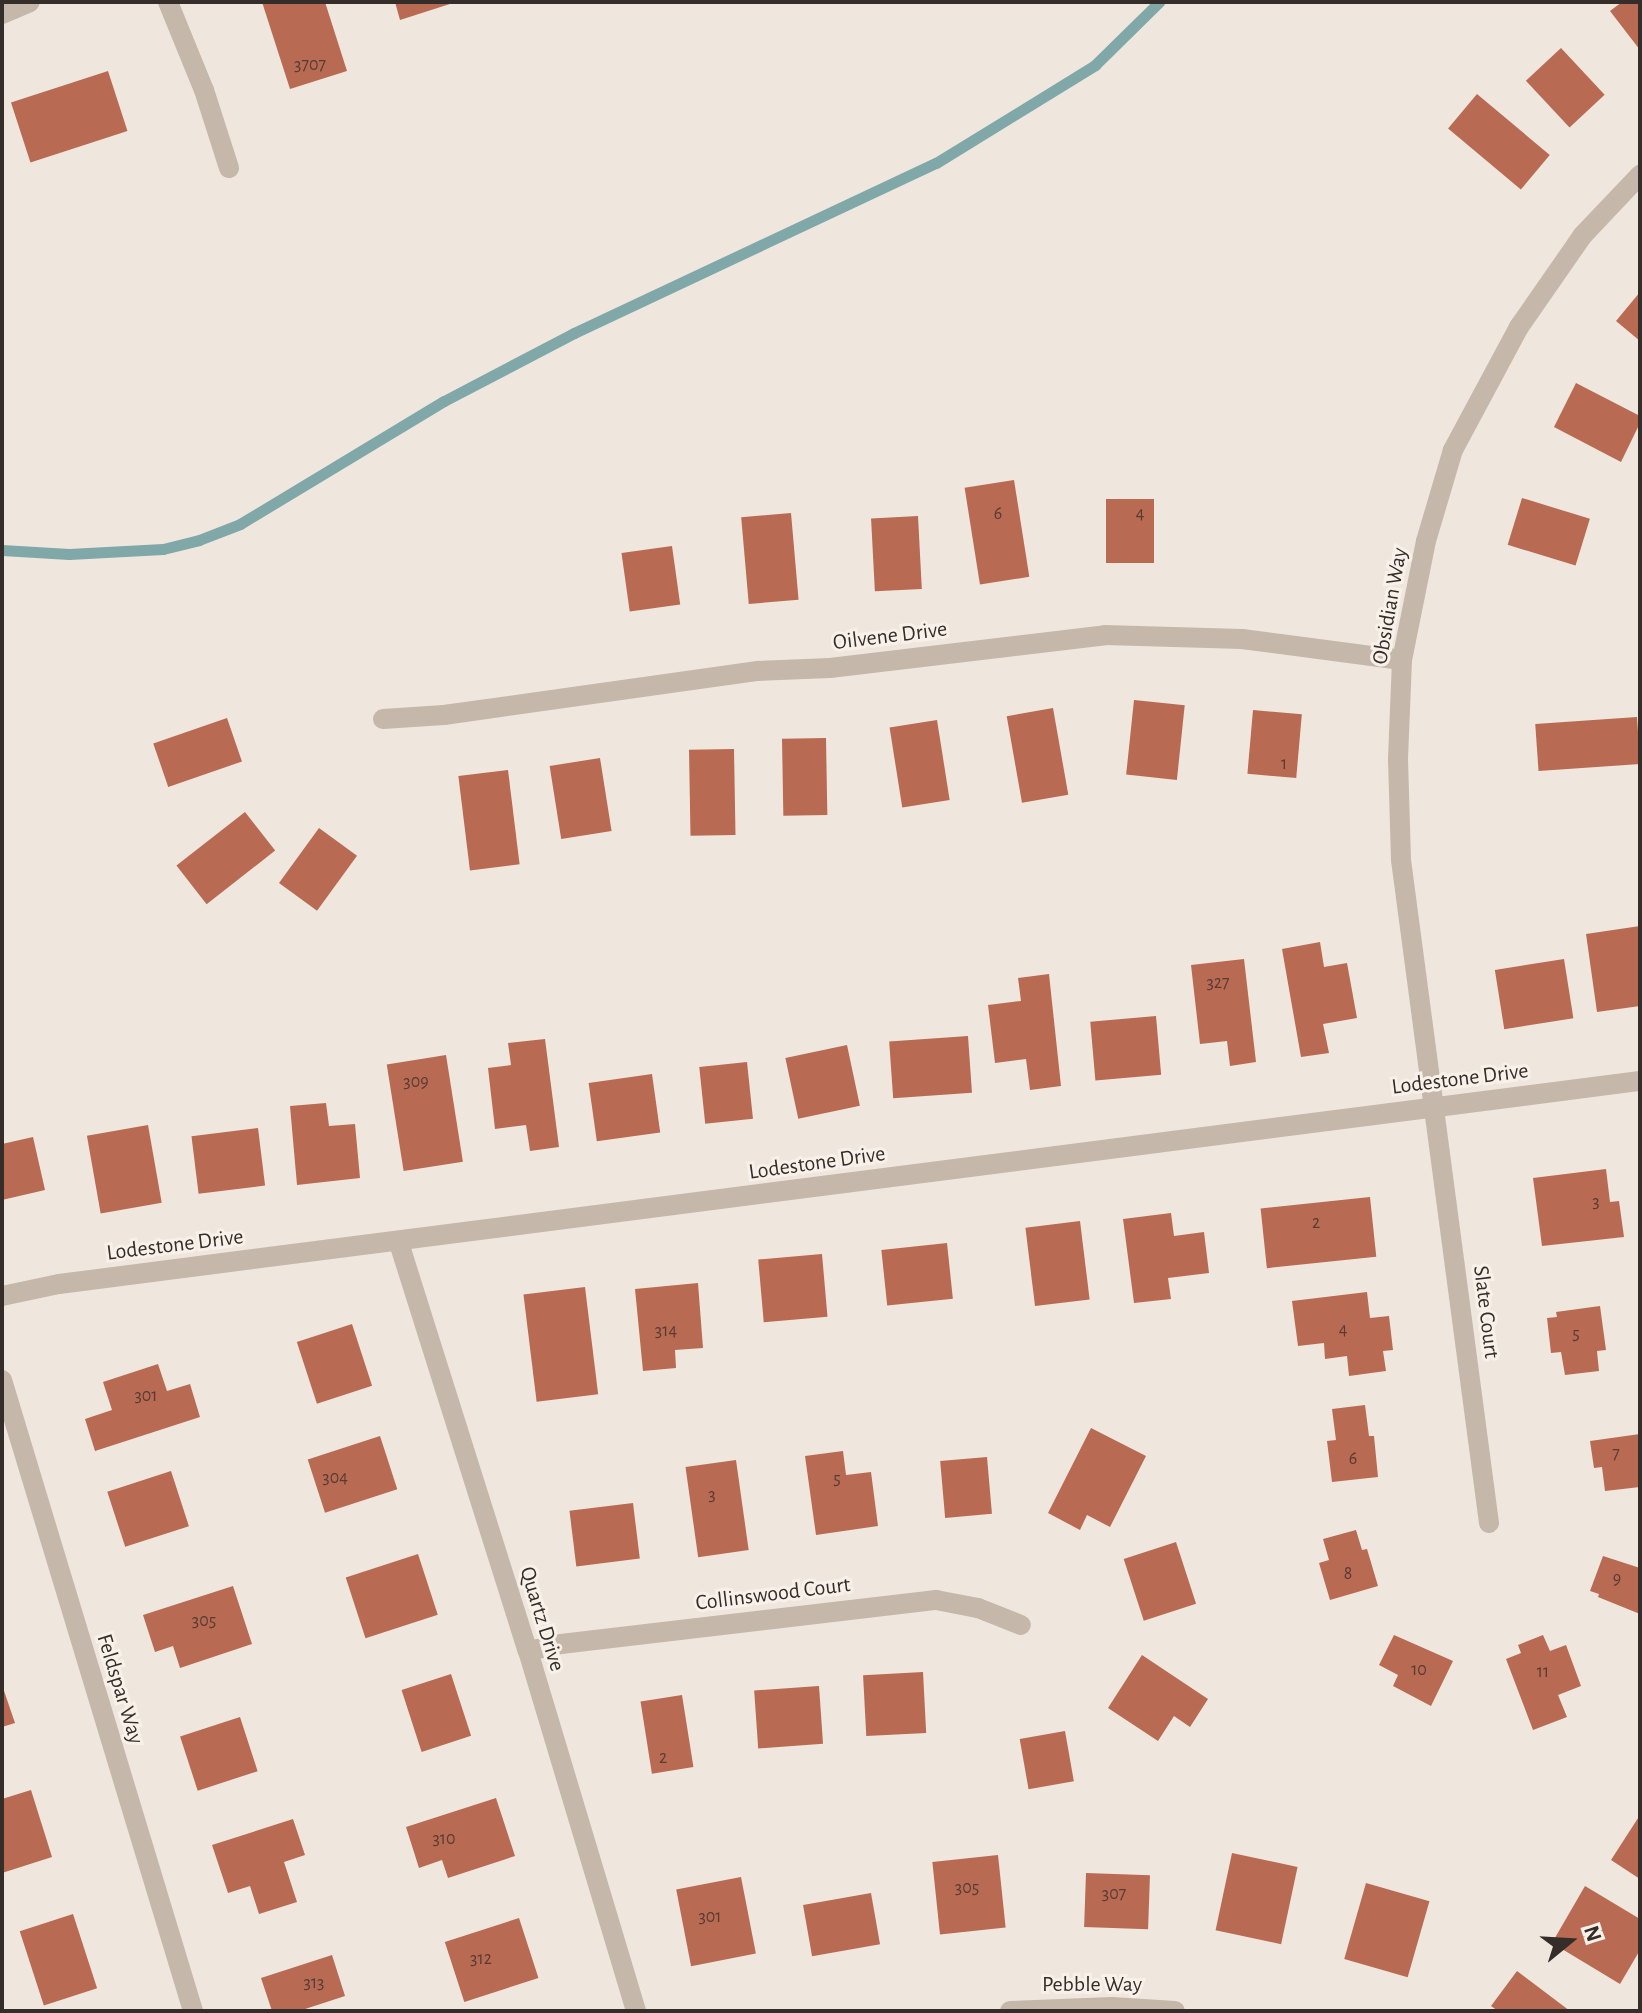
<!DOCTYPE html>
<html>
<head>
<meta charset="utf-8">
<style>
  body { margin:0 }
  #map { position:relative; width:1642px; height:2013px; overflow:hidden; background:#efe7de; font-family:"Alegreya Sans",sans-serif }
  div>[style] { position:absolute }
  .stream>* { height:11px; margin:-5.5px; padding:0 5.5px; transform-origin:5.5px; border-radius:5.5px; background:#80a8a9 }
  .building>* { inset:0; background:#b96a52; transform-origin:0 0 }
  .minor>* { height:20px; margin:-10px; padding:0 10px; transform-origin:10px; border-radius:10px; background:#c6b7ab }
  span { translate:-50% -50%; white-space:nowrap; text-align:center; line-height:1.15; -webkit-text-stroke:6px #f8f1e9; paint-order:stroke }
  .number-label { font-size:18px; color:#563c33 }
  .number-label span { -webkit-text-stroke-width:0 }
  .street-label { font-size:22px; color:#352d29 }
  .frame { position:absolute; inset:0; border:4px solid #352d29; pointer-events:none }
  .north { position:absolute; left:1530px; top:1901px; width:80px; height:80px; -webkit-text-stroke:6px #f8f1e9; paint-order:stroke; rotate:72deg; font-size:22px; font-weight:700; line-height:32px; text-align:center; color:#352d29 }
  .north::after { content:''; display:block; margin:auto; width:28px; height:36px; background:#352d29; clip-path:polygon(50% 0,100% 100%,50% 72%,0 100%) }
</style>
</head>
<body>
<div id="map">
  <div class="stream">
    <i style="left:2px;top:550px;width:67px;rotate:3.4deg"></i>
    <i style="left:69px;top:554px;width:94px;rotate:-3deg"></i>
    <i style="left:163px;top:549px;width:37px;rotate:-14deg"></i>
    <i style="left:199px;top:540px;width:44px;rotate:-21.3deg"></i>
    <i style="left:240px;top:524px;width:238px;rotate:-31.1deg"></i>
    <i style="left:444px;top:401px;width:147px;rotate:-27.6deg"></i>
    <i style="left:574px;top:333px;width:400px;rotate:-25.2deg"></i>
    <i style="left:936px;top:163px;width:187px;rotate:-31.6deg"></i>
    <i style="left:1095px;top:65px;width:90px;rotate:-44.5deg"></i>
  </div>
  <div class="building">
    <i style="clip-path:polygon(262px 2px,325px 2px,347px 71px,290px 89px)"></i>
    <i style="clip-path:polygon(395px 2px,453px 2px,453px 3px,400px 20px)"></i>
    <i style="clip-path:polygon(1622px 2px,1640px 2px,1640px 50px,1610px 11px)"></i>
    <i style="left:1561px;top:48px;width:64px;height:48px;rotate:47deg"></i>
    <i style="left:108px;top:71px;width:63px;height:102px;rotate:72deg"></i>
    <i style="left:1477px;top:94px;width:95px;height:45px;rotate:40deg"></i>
    <i style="clip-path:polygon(1640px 292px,1640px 341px,1616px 321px)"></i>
    <i style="clip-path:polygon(1576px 383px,1640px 416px,1640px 423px,1621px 462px,1554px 427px)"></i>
    <i style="left:1014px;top:480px;width:98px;height:50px;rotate:81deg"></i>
    <i style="left:1522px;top:498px;width:71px;height:49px;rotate:17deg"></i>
    <i style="left:1106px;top:499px;width:48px;height:64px"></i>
    <i style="left:791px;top:513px;width:87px;height:50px;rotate:85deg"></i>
    <i style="left:918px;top:516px;width:73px;height:47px;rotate:87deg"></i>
    <i style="left:672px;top:546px;width:59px;height:51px;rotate:82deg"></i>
    <i style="left:1134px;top:700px;width:51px;height:75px;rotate:6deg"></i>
    <i style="left:1053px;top:708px;width:88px;height:47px;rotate:80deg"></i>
    <i style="left:1253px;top:710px;width:49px;height:64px;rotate:5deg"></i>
    <i style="left:1637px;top:717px;width:47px;height:102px;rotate:86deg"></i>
    <i style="left:227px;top:718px;width:46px;height:78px;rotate:71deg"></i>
    <i style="left:937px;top:720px;width:81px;height:48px;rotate:81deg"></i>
    <i style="left:826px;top:738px;width:77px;height:44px;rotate:89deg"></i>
    <i style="left:734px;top:749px;width:86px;height:45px;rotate:89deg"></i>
    <i style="left:600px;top:758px;width:74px;height:51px;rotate:81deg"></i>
    <i style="left:508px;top:770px;width:95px;height:50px;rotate:83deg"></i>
    <i style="left:245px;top:812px;width:49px;height:87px;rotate:52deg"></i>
    <i style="left:319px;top:828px;width:47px;height:68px;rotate:36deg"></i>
    <i style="clip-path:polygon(1640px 926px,1640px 1006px,1597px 1012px,1586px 934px)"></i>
    <i style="clip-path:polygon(1320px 942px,1324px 967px,1347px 963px,1357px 1018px,1323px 1024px,1329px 1053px,1301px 1057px,1282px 949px)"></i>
    <i style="clip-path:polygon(1244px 959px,1256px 1062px,1230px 1066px,1227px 1041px,1200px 1044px,1191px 965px)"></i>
    <i style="left:1564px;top:959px;width:60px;height:70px;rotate:81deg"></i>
    <i style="clip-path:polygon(1049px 974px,1061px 1086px,1030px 1090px,1026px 1059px,995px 1063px,988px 1005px,1021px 1001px,1018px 978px)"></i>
    <i style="left:1156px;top:1016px;width:59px;height:66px;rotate:85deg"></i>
    <i style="left:968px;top:1036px;width:57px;height:79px;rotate:86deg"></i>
    <i style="clip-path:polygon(545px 1039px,559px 1147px,530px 1151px,526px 1125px,495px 1129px,488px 1068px,511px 1065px,508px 1043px)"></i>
    <i style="left:847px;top:1045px;width:62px;height:63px;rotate:78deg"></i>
    <i style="left:446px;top:1055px;width:108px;height:60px;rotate:81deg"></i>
    <i style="left:747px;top:1062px;width:57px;height:48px;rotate:84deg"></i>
    <i style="left:652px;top:1074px;width:59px;height:64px;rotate:82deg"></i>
    <i style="clip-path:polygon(326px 1103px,329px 1126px,355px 1124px,360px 1178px,297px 1185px,290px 1106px)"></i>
    <i style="left:148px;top:1125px;width:79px;height:62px;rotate:80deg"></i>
    <i style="left:258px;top:1128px;width:58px;height:67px;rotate:83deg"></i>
    <i style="clip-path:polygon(33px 1137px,45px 1190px,2px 1200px,2px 1144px)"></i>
    <i style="clip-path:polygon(1606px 1169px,1610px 1202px,1619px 1201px,1624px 1237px,1542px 1246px,1533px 1178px)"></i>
    <i style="left:1370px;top:1197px;width:60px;height:110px;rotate:84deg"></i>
    <i style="clip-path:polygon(1171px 1213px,1174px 1236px,1204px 1232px,1209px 1273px,1168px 1278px,1171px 1299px,1134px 1303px,1123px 1219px)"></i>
    <i style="left:1080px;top:1221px;width:79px;height:55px;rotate:83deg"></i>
    <i style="left:947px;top:1243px;width:56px;height:66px;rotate:84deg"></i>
    <i style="left:822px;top:1254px;width:63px;height:64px;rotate:85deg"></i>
    <i style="clip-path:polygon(698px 1283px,703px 1348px,675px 1350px,676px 1368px,643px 1371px,635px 1289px)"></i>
    <i style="left:585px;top:1287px;width:108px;height:62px;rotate:83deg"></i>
    <i style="clip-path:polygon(1367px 1292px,1370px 1318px,1389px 1316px,1393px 1350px,1383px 1351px,1386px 1371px,1349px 1376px,1347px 1356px,1325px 1359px,1324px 1343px,1298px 1346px,1292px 1301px)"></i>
    <i style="clip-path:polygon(1600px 1306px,1606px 1350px,1597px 1351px,1599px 1371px,1565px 1375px,1561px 1352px,1551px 1353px,1547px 1318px,1557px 1317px,1556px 1312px)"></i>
    <i style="left:352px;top:1324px;width:65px;height:58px;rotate:72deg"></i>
    <i style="clip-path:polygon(158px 1364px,167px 1391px,190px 1384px,200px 1417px,95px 1451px,85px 1419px,112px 1410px,103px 1382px)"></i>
    <i style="clip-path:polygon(1365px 1405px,1369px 1436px,1374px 1436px,1378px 1477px,1332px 1482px,1327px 1441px,1336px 1440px,1332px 1409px)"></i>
    <i style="clip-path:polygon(1091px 1428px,1146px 1456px,1110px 1527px,1087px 1515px,1080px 1530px,1048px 1513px)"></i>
    <i style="clip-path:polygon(1640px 1434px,1640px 1487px,1605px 1491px,1602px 1467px,1594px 1468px,1590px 1441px)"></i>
    <i style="left:380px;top:1436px;width:56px;height:76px;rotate:72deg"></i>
    <i style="clip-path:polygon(843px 1451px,846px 1475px,871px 1472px,878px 1526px,816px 1535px,805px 1456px)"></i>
    <i style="left:987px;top:1457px;width:57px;height:47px;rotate:85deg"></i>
    <i style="left:736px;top:1460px;width:91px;height:51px;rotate:82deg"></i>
    <i style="left:171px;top:1471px;width:58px;height:67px;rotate:72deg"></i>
    <i style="left:633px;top:1503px;width:56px;height:64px;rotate:83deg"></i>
    <i style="clip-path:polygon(1356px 1530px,1362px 1550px,1367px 1549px,1378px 1586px,1330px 1600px,1319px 1563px,1329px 1560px,1323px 1539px)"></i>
    <i style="left:1176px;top:1542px;width:65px;height:55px;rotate:72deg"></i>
    <i style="left:418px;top:1554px;width:64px;height:76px;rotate:72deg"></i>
    <i style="clip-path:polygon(1603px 1556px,1640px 1568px,1640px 1614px,1598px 1597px,1599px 1594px,1590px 1591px)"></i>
    <i style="clip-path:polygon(233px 1586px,252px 1644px,180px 1668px,173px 1646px,155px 1652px,143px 1615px)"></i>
    <i style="clip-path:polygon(1394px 1635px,1453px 1661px,1431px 1706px,1393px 1686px,1398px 1675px,1379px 1665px)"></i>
    <i style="clip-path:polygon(1543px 1635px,1550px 1651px,1566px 1645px,1581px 1686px,1558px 1695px,1567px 1717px,1533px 1730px,1506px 1659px,1521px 1653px,1518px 1645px)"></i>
    <i style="clip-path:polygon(1142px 1655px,1208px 1699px,1190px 1727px,1174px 1716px,1158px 1741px,1108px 1708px)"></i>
    <i style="left:923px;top:1672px;width:61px;height:60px;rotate:87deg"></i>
    <i style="left:451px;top:1674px;width:65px;height:52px;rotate:72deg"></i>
    <i style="clip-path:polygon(2px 1685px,15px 1723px,2px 1727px)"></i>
    <i style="left:819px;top:1686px;width:58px;height:65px;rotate:86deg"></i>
    <i style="left:682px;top:1695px;width:73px;height:42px;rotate:81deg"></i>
    <i style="left:240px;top:1717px;width:57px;height:63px;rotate:72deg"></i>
    <i style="left:1065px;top:1731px;width:51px;height:46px;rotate:80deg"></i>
    <i style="clip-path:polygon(31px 1790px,52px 1857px,2px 1873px,2px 1799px)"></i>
    <i style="clip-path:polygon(496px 1798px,515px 1856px,448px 1878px,442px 1860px,419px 1868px,406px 1827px)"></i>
    <i style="clip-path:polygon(1640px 1815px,1640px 1879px,1611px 1860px)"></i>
    <i style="clip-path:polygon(293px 1819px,305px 1855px,284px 1862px,297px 1902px,259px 1914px,250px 1886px,228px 1893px,212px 1845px)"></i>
    <i style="left:1232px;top:1853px;width:67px;height:79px;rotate:12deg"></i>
    <i style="left:998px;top:1855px;width:73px;height:66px;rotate:84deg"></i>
    <i style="left:1086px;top:1873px;width:64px;height:54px;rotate:2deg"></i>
    <i style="left:741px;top:1877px;width:78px;height:66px;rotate:79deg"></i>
    <i style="left:1366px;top:1883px;width:66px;height:79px;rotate:16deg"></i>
    <i style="clip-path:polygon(1585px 1886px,1640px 1919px,1640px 1950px,1620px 1984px,1552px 1943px)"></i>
    <i style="left:871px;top:1893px;width:52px;height:69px;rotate:80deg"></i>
    <i style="left:73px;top:1914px;width:78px;height:56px;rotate:72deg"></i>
    <i style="left:519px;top:1918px;width:63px;height:78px;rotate:72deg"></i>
    <i style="clip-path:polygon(332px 1955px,345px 1996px,299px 2011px,272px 2011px,261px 1978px)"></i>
    <i style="clip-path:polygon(1517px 1971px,1570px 2011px,1498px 2011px,1491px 2006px)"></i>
  </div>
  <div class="minor">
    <i style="left:168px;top:2px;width:95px;rotate:67.8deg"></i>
    <i style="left:204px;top:90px;width:82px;rotate:72.2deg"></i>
    <i style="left:2px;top:14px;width:30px;rotate:-23deg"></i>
    <i style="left:383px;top:719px;width:61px;rotate:-3.8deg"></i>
    <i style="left:444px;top:715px;width:317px;rotate:-8deg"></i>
    <i style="left:758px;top:671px;width:72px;rotate:-2.4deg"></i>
    <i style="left:830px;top:668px;width:277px;rotate:-6.8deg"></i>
    <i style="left:1105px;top:635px;width:137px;rotate:1.7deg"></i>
    <i style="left:1242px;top:639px;width:161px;rotate:7.5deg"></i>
    <i style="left:399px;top:1243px;width:428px;rotate:72.5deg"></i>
    <i style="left:528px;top:1651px;width:376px;rotate:73.3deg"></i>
    <i style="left:2px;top:1296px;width:58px;rotate:-11.9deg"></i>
    <i style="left:59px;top:1284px;width:1594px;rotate:-7.32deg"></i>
    <i style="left:2px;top:1380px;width:659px;rotate:73.16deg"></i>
    <i style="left:1489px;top:1523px;width:669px;rotate:-97.56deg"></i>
    <i style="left:1401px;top:860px;width:101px;rotate:-91.7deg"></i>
    <i style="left:1398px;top:759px;width:99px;rotate:-87.7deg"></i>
    <i style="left:1402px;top:660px;width:121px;rotate:-78.6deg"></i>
    <i style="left:1426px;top:541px;width:95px;rotate:-73.5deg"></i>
    <i style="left:1453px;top:450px;width:140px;rotate:-61.8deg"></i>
    <i style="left:1519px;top:327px;width:112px;rotate:-55.2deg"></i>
    <i style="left:1583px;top:235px;width:83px;rotate:-46.5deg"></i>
    <i style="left:528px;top:1651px;width:34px;rotate:-12deg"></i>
    <i style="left:561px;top:1644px;width:378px;rotate:-6.7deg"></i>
    <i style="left:936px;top:1600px;width:43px;rotate:10.8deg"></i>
    <i style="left:978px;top:1608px;width:46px;rotate:21.6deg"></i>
    <i style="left:1010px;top:2011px;width:102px;rotate:-2.2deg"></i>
    <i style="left:1112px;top:2007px;width:63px;rotate:3.6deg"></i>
  </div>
  <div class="number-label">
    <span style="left:310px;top:65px">3707</span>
    <span style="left:998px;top:514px">6</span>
    <span style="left:1140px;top:514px">4</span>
    <span style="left:1284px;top:764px">1</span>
    <span style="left:1218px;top:983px">327</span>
    <span style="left:416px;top:1082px">309</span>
    <span style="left:1596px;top:1202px">3</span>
    <span style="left:1316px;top:1223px">2</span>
    <span style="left:1343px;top:1330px">4</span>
    <span style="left:666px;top:1331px">314</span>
    <span style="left:1576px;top:1334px">5</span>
    <span style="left:146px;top:1396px">301</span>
    <span style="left:1616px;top:1454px">7</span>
    <span style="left:1353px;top:1459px">6</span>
    <span style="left:335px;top:1478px">304</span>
    <span style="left:837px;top:1479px">5</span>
    <span style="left:712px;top:1495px">3</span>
    <span style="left:1348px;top:1574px">8</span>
    <span style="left:1617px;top:1579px">9</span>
    <span style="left:204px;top:1621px">305</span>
    <span style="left:1419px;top:1670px">10</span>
    <span style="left:1543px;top:1672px">11</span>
    <span style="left:663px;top:1758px">2</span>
    <span style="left:444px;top:1839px">310</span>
    <span style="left:967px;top:1888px">305</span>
    <span style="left:1114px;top:1894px">307</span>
    <span style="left:710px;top:1917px">301</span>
    <span style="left:481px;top:1959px">312</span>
    <span style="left:314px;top:1983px">313</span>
  </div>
  <div class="street-label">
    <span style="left:1390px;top:606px;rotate:-80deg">Obsidian Way</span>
    <span style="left:890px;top:636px;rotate:-7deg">Oilvene Drive</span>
    <span style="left:1460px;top:1079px;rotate:-7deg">Lodestone Drive</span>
    <span style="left:817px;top:1163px;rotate:-8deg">Lodestone Drive</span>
    <span style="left:175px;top:1245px;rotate:-7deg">Lodestone Drive</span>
    <span style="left:1486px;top:1312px;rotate:83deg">Slate Court</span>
    <span style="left:773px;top:1594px;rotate:-7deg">Collinswood Court</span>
    <span style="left:542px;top:1619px;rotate:73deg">Quartz Drive</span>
    <span style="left:120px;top:1689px;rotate:73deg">Feldspar Way</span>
    <span style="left:1092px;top:1985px">Pebble Way</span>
  </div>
  <div class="frame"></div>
  <div class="north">N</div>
</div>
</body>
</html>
